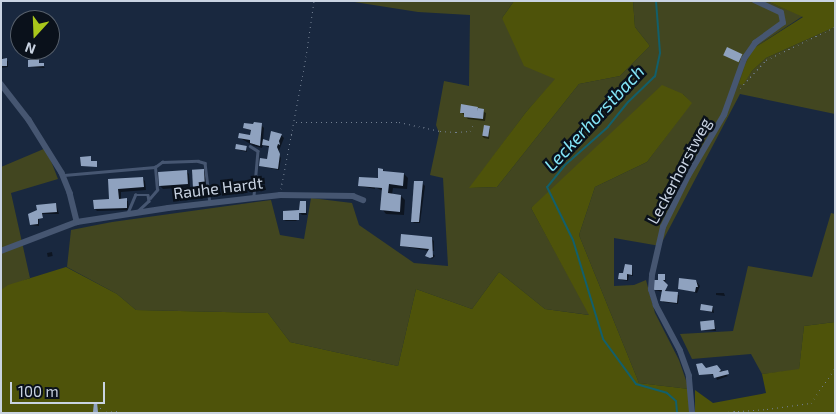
<!DOCTYPE html>
<html>
<head>
<meta charset="utf-8">
<style>
  body { margin:0 }
  #map { position:relative; width:836px; height:414px; overflow:hidden; background:#19283f; font-family:"Exo 2",sans-serif }
  div>[style] { position:absolute }
  .green>* { inset:0; background:#424620 }
  .forest>* { inset:0; background:#4e530a }
  .shadow>* { inset:0; background:#0007; transform-origin:0 0 }
  .stream>* { height:2px; margin:-1px; padding:0 1px; transform-origin:1px; border-radius:1px; background:#125f6b }
  .building>* { inset:0; background:#8fa2bf; transform-origin:0 0 }
  .path>* { height:1px; margin-top:-0.5px; transform-origin:0; background:repeating-linear-gradient(90deg,#758294 0 1px,transparent 0 5px) }
  .service>* { height:2.5px; margin:-1.25px; padding:0 1.25px; transform-origin:1.25px; border-radius:1.25px; background:#465671 }
  .minor>* { height:5.5px; margin:-2.75px; padding:0 2.75px; transform-origin:2.75px; border-radius:2.75px; background:#465671 }
  span { translate:-50% -50%; white-space:nowrap; text-align:center; line-height:1.15; -webkit-text-stroke:5px #0a111b; paint-order:stroke }
  .street-label { font-size:16px; color:#c9d3e2 }
  .water-label { font-size:18px; color:#83e5f7; font-style:italic }
  .frame { position:absolute; inset:0; border:2px solid #c9d3e2; pointer-events:none }
  .north { position:absolute; left:10px; top:10px; width:50px; height:50px; box-sizing:border-box; background:#0a111b; border:1px solid #565f6b; border-radius:50%; rotate:200deg; font-size:14px; font-weight:700; line-height:20px; text-align:center; color:#c9d3e2 }
  .north::after { content:''; display:block; margin:auto; width:18px; height:22px; background:#a9c71b; clip-path:polygon(50% 0,100% 100%,50% 72%,0 100%) }
  .scale { position:absolute; left:10px; top:382px; width:95px; height:22px; box-sizing:border-box; border:2px solid #c9d3e2; border-top:0; padding-left:6px; font-size:15px; line-height:18px; white-space:nowrap; color:#c9d3e2; -webkit-text-stroke:4px #0a111b; paint-order:stroke }
</style>
</head>
<body>
<div id="map">
  <div class="green">
    <i style="clip-path:polygon(348px 1px,514px 1px,502px 18px,556px 79px,526px 112px,470px 188px,497px 187px,579px 84px,620px 76px,650px 46px,635px 27px,633px 1px,767px 1px,803px 16px,754px 48px,742px 85px,752px 71px,766px 58px,835px 27px,835px 114px,740px 94px,660px 246px,614px 238px,614px 286px,634px 285px,646px 280px,655px 313px,679px 360px,689px 389px,639px 383px,579px 235px,595px 187px,647px 162px,691px 103px,683px 94px,531px 208px,590px 315px,545px 309px,499px 272px,472px 309px,416px 289px,398px 366px,290px 342px,268px 313px,136px 310px,117px 294px,67px 267px,71px 230px,112px 222px,271px 200px,280px 235px,304px 239px,311px 198px,352px 203px,359px 225px,414px 263px,448px 266px,443px 178px,430px 175px,439px 133px,436px 125px,444px 81px,469px 86px,470px 15px,418px 12px)"></i>
    <i style="clip-path:polygon(46px 148px,58px 179px,11px 193px,30px 278px,1px 290px,1px 167px)"></i>
    <i style="clip-path:polygon(831px 213px,835px 214px,835px 322px,804px 326px,799px 370px,762px 374px,751px 354px,692px 359px,680px 334px,733px 331px,748px 266px,812px 277px)"></i>
  </div>
  <div class="forest">
    <i style="clip-path:polygon(514px 1px,633px 1px,635px 27px,650px 46px,620px 76px,579px 84px,497px 187px,469px 188px,526px 112px,555px 79px,524px 66px,502px 18px)"></i>
    <i style="clip-path:polygon(767px 1px,835px 1px,835px 27px,766px 58px,752px 71px,743px 85px,739px 84px,745px 65px,754px 48px,803px 17px)"></i>
    <i style="clip-path:polygon(662px 85px,683px 94px,692px 103px,647px 162px,595px 187px,579px 235px,639px 383px,689px 389px,689px 413px,1px 413px,1px 290px,8px 285px,66px 267px,117px 294px,136px 310px,268px 313px,290px 342px,398px 366px,416px 289px,472px 309px,499px 272px,545px 309px,589px 315px,531px 208px)"></i>
    <i style="clip-path:polygon(835px 322px,835px 413px,695px 413px,695px 390px,713px 403px,766px 393px,762px 374px,799px 369px,804px 326px)"></i>
  </div>
  <div class="shadow">
    <i style="clip-path:polygon(1px 52px,3px 60px,8px 61px,8px 67px,1px 68px)"></i>
    <i style="clip-path:polygon(38px 61px,45px 68px,30px 67px)"></i>
    <i style="clip-path:polygon(477px 108px,486px 113px,485px 121px,468px 119px,461px 112px)"></i>
    <i style="clip-path:polygon(261px 125px,264px 128px,263px 141px,270px 142px,281px 135px,284px 138px,278px 153px,281px 158px,279px 170px,260px 166px,268px 161px,270px 148px,263px 145px,262px 148px,254px 146px,240px 138px,251px 136px,252px 131px,244px 128px)"></i>
    <i style="clip-path:polygon(490px 128px,489px 139px,484px 138px,482px 136px)"></i>
    <i style="clip-path:polygon(246px 147px,247px 152px,236px 149px)"></i>
    <i style="clip-path:polygon(204px 170px,207px 173px,208px 192px,198px 192px,195px 189px)"></i>
    <i style="clip-path:polygon(383px 170px,386px 173px,404px 174px,408px 178px,407px 189px,393px 188px,392px 195px,401px 196px,405px 200px,404px 215px,386px 214px,382px 209px,383px 191px,375px 187px,375px 189px,360px 186px,361px 178px,379px 179px)"></i>
    <i style="clip-path:polygon(186px 171px,189px 174px,190px 187px,163px 189px,160px 186px)"></i>
    <i style="clip-path:polygon(142px 178px,145px 181px,146px 190px,121px 192px,121px 200px,128px 201px,129px 210px,97px 211px,95px 209px,112px 200px,109px 180px)"></i>
    <i style="clip-path:polygon(422px 183px,425px 186px,420px 223px,414px 223px,412px 221px)"></i>
    <i style="clip-path:polygon(305px 202px,307px 215px,302px 215px,300px 213px)"></i>
    <i style="clip-path:polygon(56px 204px,59px 214px,43px 214px,43px 217px,39px 217px,39px 226px,31px 225px,30px 215px)"></i>
    <i style="clip-path:polygon(284px 220px,296px 220px,297px 221px,286px 221px)"></i>
    <i style="clip-path:polygon(431px 238px,434px 241px,434px 251px,430px 251px,435px 256px,432px 259px,427px 254px,429px 251px,402px 246px)"></i>
    <i style="left:47px;top:253px;width:5px;height:4px;rotate:-11deg"></i>
    <i style="clip-path:polygon(632px 267px,633px 276px,629px 275px,628px 281px,622px 280px,620px 278px)"></i>
    <i style="clip-path:polygon(665px 275px,666px 292px,679px 295px,678px 304px,663px 302px,663px 292px,654px 290px)"></i>
    <i style="clip-path:polygon(696px 281px,700px 286px,697px 293px,679px 288px)"></i>
    <i style="clip-path:polygon(716px 293px,724px 293px,725px 296px,716px 295px)"></i>
    <i style="clip-path:polygon(713px 307px,714px 313px,702px 310px)"></i>
    <i style="clip-path:polygon(714px 321px,716px 331px,702px 330px)"></i>
    <i style="clip-path:polygon(717px 367px,728px 376px,717px 380px,715px 375px,700px 374px,706px 369px)"></i>
  </div>
  <div class="stream">
    <i style="left:656px;top:1px;width:52px;rotate:85.6deg"></i>
    <i style="left:660px;top:53px;width:24px;rotate:102deg"></i>
    <i style="left:655px;top:76px;width:37px;rotate:136deg"></i>
    <i style="left:628px;top:102px;width:32px;rotate:129deg"></i>
    <i style="left:608px;top:127px;width:57px;rotate:138.5deg"></i>
    <i style="left:565px;top:165px;width:28px;rotate:129deg"></i>
    <i style="left:547px;top:187px;width:59px;rotate:63.9deg"></i>
    <i style="left:573px;top:240px;width:103px;rotate:73.1deg"></i>
    <i style="left:603px;top:339px;width:56px;rotate:53.7deg"></i>
    <i style="left:636px;top:384px;width:32px;rotate:16deg"></i>
    <i style="left:667px;top:393px;width:12px;rotate:42deg"></i>
    <i style="left:676px;top:401px;width:12px;rotate:85deg"></i>
  </div>
  <div class="building">
    <i style="left:727px;top:47px;width:17px;height:9px;rotate:25deg"></i>
    <i style="clip-path:polygon(1px 52px,2px 59px,7px 58px,7px 66px,1px 66px)"></i>
    <i style="clip-path:polygon(39px 59px,39px 63px,44px 63px,44px 66px,28px 67px,28px 60px)"></i>
    <i style="clip-path:polygon(461px 104px,478px 107px,477px 111px,478px 108px,484px 109px,483px 119px,464px 117px,464px 113px,460px 113px)"></i>
    <i style="clip-path:polygon(254px 122px,262px 123px,260px 146px,250px 143px,250px 140px,238px 138px,239px 133px,250px 135px,251px 130px,243px 128px,244px 123px,253px 124px)"></i>
    <i style="left:484px;top:125px;width:6px;height:11px;rotate:9deg"></i>
    <i style="clip-path:polygon(271px 131px,282px 134px,279px 141px,280px 145px,278px 144px,277px 147px,280px 154px,278px 169px,259px 166px,260px 158px,267px 159px,269px 146px,262px 145px,263px 139px,269px 141px)"></i>
    <i style="left:236px;top:144px;width:11px;height:5px;rotate:10deg"></i>
    <i style="clip-path:polygon(91px 156px,91px 161px,97px 161px,97px 167px,81px 166px,80px 157px)"></i>
    <i style="clip-path:polygon(378px 168px,383px 169px,383px 171px,404px 173px,403px 186px,389px 184px,388px 193px,401px 195px,400px 212px,380px 210px,382px 188px,358px 186px,359px 177px,378px 178px)"></i>
    <i style="left:204px;top:169px;width:20px;height:12px;rotate:87deg"></i>
    <i style="left:187px;top:170px;width:14px;height:29px;rotate:86deg"></i>
    <i style="clip-path:polygon(143px 177px,144px 187px,118px 189px,119px 199px,127px 198px,127px 208px,94px 209px,93px 200px,109px 199px,108px 179px)"></i>
    <i style="clip-path:polygon(414px 181px,423px 181px,419px 222px,411px 222px)"></i>
    <i style="clip-path:polygon(300px 201px,306px 201px,306px 213px,299px 213px,299px 220px,283px 220px,283px 211px,299px 210px)"></i>
    <i style="clip-path:polygon(56px 203px,57px 212px,42px 213px,43px 218px,38px 219px,38px 224px,30px 225px,28px 214px,37px 210px,36px 205px)"></i>
    <i style="clip-path:polygon(401px 234px,432px 237px,433px 257px,430px 258px,425px 256px,429px 249px,400px 246px)"></i>
    <i style="clip-path:polygon(625px 264px,632px 265px,632px 275px,627px 274px,627px 280px,618px 279px,619px 273px,623px 273px)"></i>
    <i style="clip-path:polygon(658px 274px,665px 274px,665px 280px,663px 280px,668px 285px,665px 291px,678px 292px,677px 303px,660px 301px,662px 290px,653px 290px,653px 280px,658px 280px)"></i>
    <i style="clip-path:polygon(679px 278px,696px 280px,698px 287px,696px 287px,695px 292px,678px 289px)"></i>
    <i style="left:701px;top:304px;width:12px;height:6px;rotate:9deg"></i>
    <i style="left:714px;top:320px;width:9px;height:14px;rotate:84deg"></i>
    <i style="clip-path:polygon(702px 363px,706px 368px,717px 365px,721px 370px,719px 372px,728px 370px,729px 374px,714px 378px,713px 374px,699px 375px,696px 364px)"></i>
    <i style="clip-path:polygon(94px 402px,97px 402px,98px 412px,93px 412px)"></i>
  </div>
  <div class="path">
    <i style="left:740px;top:88px;width:38px;rotate:-47deg"></i>
    <i style="left:766px;top:60px;width:76px;rotate:-25.6deg"></i>
    <i style="left:296px;top:122px;width:103px"></i>
    <i style="left:399px;top:122px;width:42px;rotate:12.4deg"></i>
    <i style="left:440px;top:131px;width:16px;rotate:4deg"></i>
    <i style="left:456px;top:132px;width:14px;rotate:-4deg"></i>
    <i style="left:470px;top:131px;width:6px;rotate:-59deg"></i>
    <i style="left:281px;top:189px;width:134px;rotate:-79.3deg"></i>
    <i style="left:306px;top:57px;width:57px;rotate:-81.9deg"></i>
    <i style="left:734px;top:411px;width:6px;rotate:18deg"></i>
    <i style="left:101px;top:412px;width:18px;rotate:-3deg"></i>
    <i style="left:100px;top:413px;width:12px;rotate:-85deg"></i>
    <i style="left:713px;top:413px;width:54px;rotate:-4.2deg"></i>
    <i style="left:767px;top:409px;width:44px;rotate:-7.8deg"></i>
    <i style="left:811px;top:403px;width:42px;rotate:-55.6deg"></i>
  </div>
  <div class="service">
    <i style="left:250px;top:146px;width:9px;rotate:32deg"></i>
    <i style="left:258px;top:151px;width:45px;rotate:95.1deg"></i>
    <i style="left:64px;top:175px;width:91px;rotate:-5deg"></i>
    <i style="left:155px;top:167px;width:9px;rotate:-36deg"></i>
    <i style="left:162px;top:162px;width:36px;rotate:-2deg"></i>
    <i style="left:198px;top:161px;width:7px;rotate:16deg"></i>
    <i style="left:205px;top:163px;width:39px;rotate:83deg"></i>
    <i style="left:150px;top:198px;width:11px;rotate:-49deg"></i>
    <i style="left:157px;top:190px;width:23px;rotate:-95deg"></i>
    <i style="left:127px;top:214px;width:21px;rotate:-67deg"></i>
    <i style="left:135px;top:195px;width:13px"></i>
    <i style="left:148px;top:195px;width:6px;rotate:81deg"></i>
    <i style="left:149px;top:201px;width:16px;rotate:137deg"></i>
  </div>
  <div class="minor">
    <i style="left:1px;top:84px;width:46px;rotate:52.1deg"></i>
    <i style="left:29px;top:120px;width:62px;rotate:58.1deg"></i>
    <i style="left:62px;top:173px;width:22px;rotate:68deg"></i>
    <i style="left:70px;top:193px;width:30px;rotate:76deg"></i>
    <i style="left:1px;top:251px;width:81px;rotate:-20.9deg"></i>
    <i style="left:77px;top:222px;width:92px;rotate:-8.7deg"></i>
    <i style="left:168px;top:208px;width:113px;rotate:-6.6deg"></i>
    <i style="left:280px;top:195px;width:73px;rotate:0.8deg"></i>
    <i style="left:353px;top:196px;width:11px;rotate:22deg"></i>
    <i style="left:692px;top:413px;width:37px;rotate:-95deg"></i>
    <i style="left:689px;top:376px;width:27px;rotate:-110deg"></i>
    <i style="left:680px;top:351px;width:51px;rotate:-118.1deg"></i>
    <i style="left:656px;top:306px;width:17px;rotate:-107deg"></i>
    <i style="left:651px;top:290px;width:15px;rotate:-86deg"></i>
    <i style="left:652px;top:275px;width:49px;rotate:-77.1deg"></i>
    <i style="left:663px;top:227px;width:57px;rotate:-63.9deg"></i>
    <i style="left:688px;top:176px;width:71px;rotate:-59.5deg"></i>
    <i style="left:724px;top:115px;width:59px;rotate:-70.3deg"></i>
    <i style="left:744px;top:59px;width:19px;rotate:-55deg"></i>
    <i style="left:755px;top:43px;width:34px;rotate:-36deg"></i>
    <i style="left:783px;top:23px;width:10px;rotate:-101deg"></i>
    <i style="left:781px;top:13px;width:29px;rotate:-155deg"></i>
  </div>
  <div class="street-label">
    <span style="left:679px;top:171px;rotate:-62deg">Leckerhorstweg</span>
    <span style="left:218px;top:188px;rotate:-7deg">Rauhe Hardt</span>
  </div>
  <div class="water-label">
    <span style="left:594px;top:118px;rotate:-47deg">Leckerhorstbach</span>
  </div>
  <div class="frame"></div>
  <div class="north">N</div>
  <div class="scale">100 m</div>
</div>
</body>
</html>
